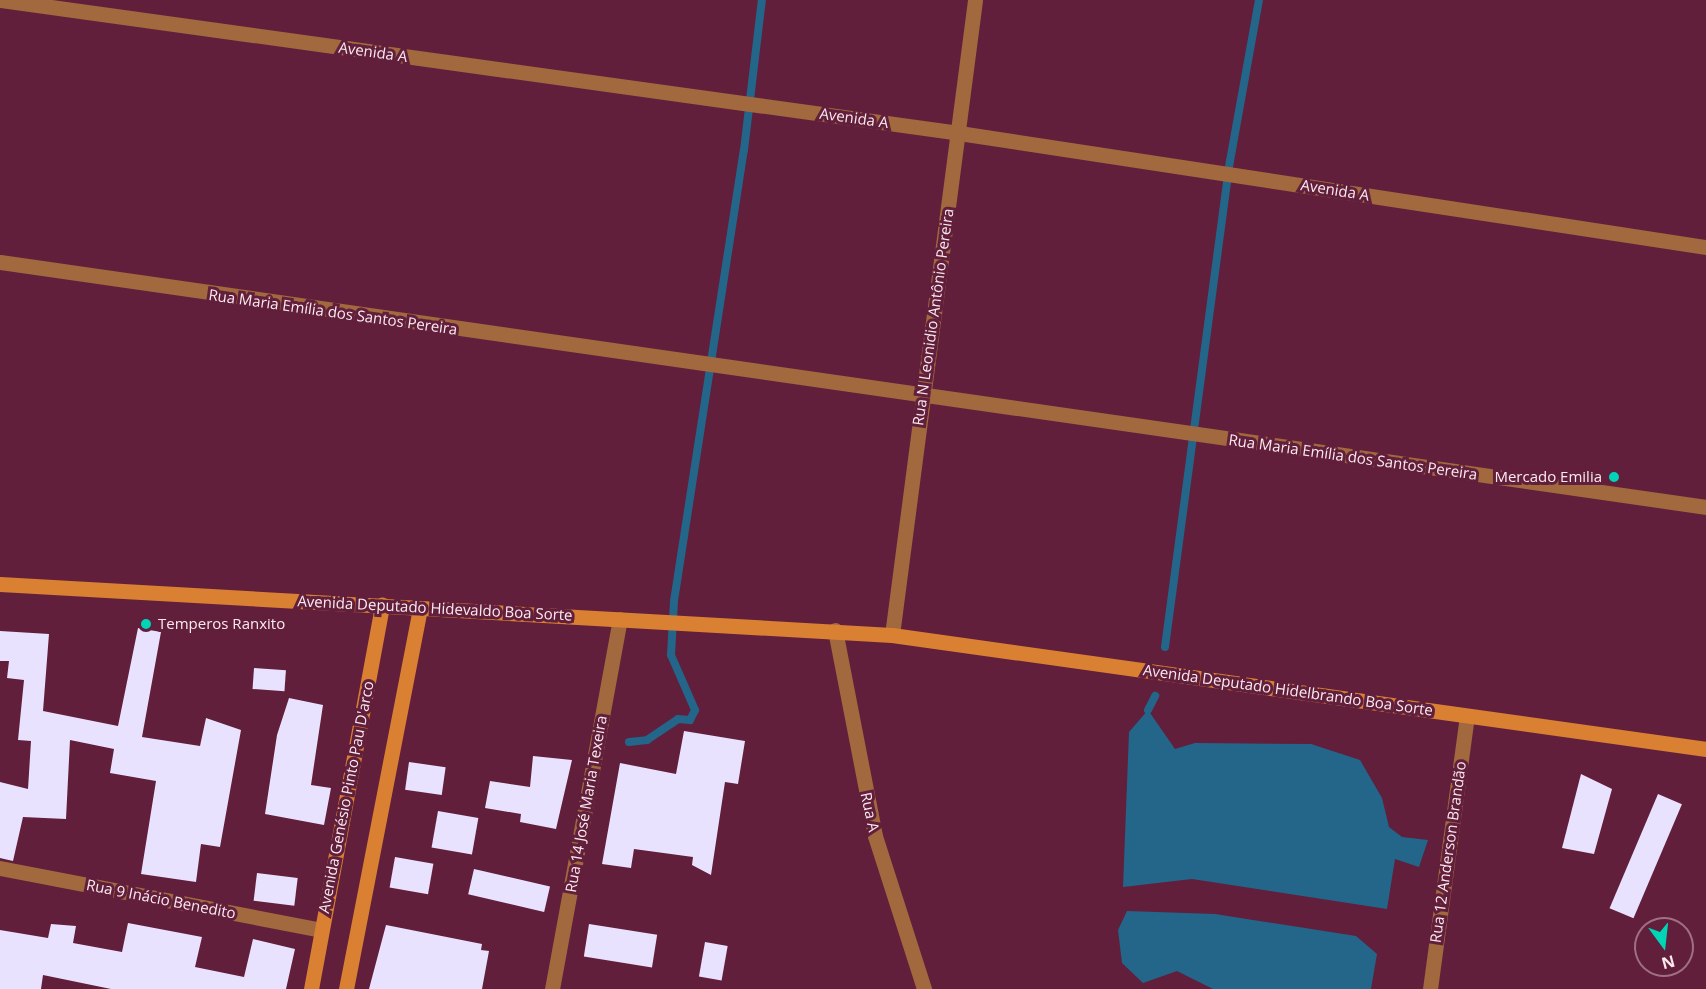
<!DOCTYPE html>
<html>
<head>
<meta charset="utf-8">
<style>
  body { margin:0 }
  #map { position:relative; width:1706px; height:989px; overflow:hidden; background:#611f3b; font-family:"Open Sans",sans-serif }
  div>[style] { position:absolute }
  .water>* { inset:0; background:#24658a }
  .stream>* { height:8px; margin:-4px; padding:0 4px; transform-origin:4px; border-radius:4px; background:#24658a }
  .building>* { inset:0; background:#e9e2ff; transform-origin:0 0 }
  .street>* { height:15px; margin:-7.5px; padding:0 7.5px; transform-origin:7.5px; border-radius:7.5px; background:#a1693d }
  .secondary>* { height:15px; margin:-7.5px; padding:0 7.5px; transform-origin:7.5px; border-radius:7.5px; background:#d98033 }
  .dots>* { width:16px; height:16px; translate:-50% -50%; box-sizing:border-box; border:3px solid #611f3b; border-radius:50% }
  span { translate:-50% -50%; white-space:nowrap; text-align:center; line-height:1.15; -webkit-text-stroke:6px #611f3b; paint-order:stroke }
  .street-label { font-size:15px; color:#fbe9ee }
  .poi-label { font-size:15px; color:#fbe9ee }
  .right { translate:-100% -50%; text-align:right }
  .left { translate:0 -50%; text-align:left }
  .north { position:absolute; left:1634px; top:917px; width:60px; height:60px; box-sizing:border-box; background:#611f3b; border:2px solid #9f7083; border-radius:50%; rotate:165deg; font-size:16px; font-weight:700; line-height:24px; text-align:center; color:#fbe9ee }
  .north::after { content:''; display:block; margin:auto; width:21px; height:27px; background:#00d5b7; clip-path:polygon(50% 0,100% 100%,50% 72%,0 100%) }
</style>
</head>
<body>
<div id="map">
  <div class="water">
    <i style="clip-path:polygon(1148px 710px,1175px 749px,1195px 743px,1311px 744px,1360px 760px,1382px 798px,1389px 827px,1402px 837px,1428px 840px,1419px 867px,1395px 859px,1387px 909px,1192px 879px,1123px 887px,1129px 732px)"></i>
    <i style="clip-path:polygon(1127px 911px,1215px 914px,1356px 936px,1377px 954px,1371px 989px,1213px 989px,1177px 971px,1143px 983px,1122px 963px,1118px 930px)"></i>
  </div>
  <div class="stream">
    <i style="left:1165px;top:647px;width:490px;rotate:-82.4deg"></i>
    <i style="left:1230px;top:161px;width:164px;rotate:-79.8deg"></i>
    <i style="left:1148px;top:710px;width:16px;rotate:-63deg"></i>
    <i style="left:629px;top:742px;width:18px;rotate:-6deg"></i>
    <i style="left:647px;top:740px;width:37px;rotate:-34deg"></i>
    <i style="left:678px;top:719px;width:12px;rotate:5deg"></i>
    <i style="left:690px;top:720px;width:11px;rotate:-63deg"></i>
    <i style="left:695px;top:710px;width:60px;rotate:-113.6deg"></i>
    <i style="left:671px;top:655px;width:54px;rotate:-86.8deg"></i>
    <i style="left:674px;top:601px;width:456px;rotate:-81.2deg"></i>
    <i style="left:744px;top:150px;width:151px;rotate:-83.2deg"></i>
  </div>
  <div class="building">
    <i style="clip-path:polygon(138px 628px,161px 632px,142px 737px,200px 746px,206px 718px,241px 730px,220px 847px,201px 844px,196px 882px,141px 874px,156px 781px,110px 773px,114px 749px,70px 740px,66px 819px,23px 817px,13px 861px,0 858px,0 782px,28px 789px,31px 741px,18px 740px,24px 680px,7px 678px,9px 661px,0 661px,0 631px,49px 634px,43px 711px,118px 726px)"></i>
    <i style="left:254px;top:668px;width:32px;height:21px;rotate:4deg"></i>
    <i style="clip-path:polygon(289px 698px,323px 705px,311px 785px,331px 788px,324px 825px,265px 814px,277px 735px)"></i>
    <i style="clip-path:polygon(684px 731px,745px 741px,738px 784px,725px 782px,711px 875px,692px 865px,693px 857px,634px 849px,631px 868px,602px 864px,620px 763px,676px 774px)"></i>
    <i style="clip-path:polygon(533px 756px,572px 760px,556px 829px,520px 822px,521px 814px,485px 808px,490px 781px,530px 787px)"></i>
    <i style="left:409px;top:762px;width:37px;height:28px;rotate:8deg"></i>
    <i style="clip-path:polygon(1581px 774px,1612px 789px,1594px 854px,1562px 848px)"></i>
    <i style="left:1658px;top:794px;width:26px;height:124px;rotate:23deg"></i>
    <i style="left:438px;top:811px;width:41px;height:37px;rotate:10deg"></i>
    <i style="left:395px;top:857px;width:39px;height:31px;rotate:10deg"></i>
    <i style="left:474px;top:869px;width:78px;height:26px;rotate:13deg"></i>
    <i style="left:257px;top:873px;width:41px;height:28px;rotate:7deg"></i>
    <i style="clip-path:polygon(128px 923px,202px 937px,195px 967px,244px 977px,253px 939px,295px 949px,286px 989px,111px 989px,43px 975px,41px 989px,0 989px,0 930px,48px 938px,51px 924px,76px 926px,73px 943px,122px 952px)"></i>
    <i style="left:589px;top:924px;width:69px;height:33px;rotate:9deg"></i>
    <i style="clip-path:polygon(386px 925px,482px 944px,481px 950px,489px 951px,482px 989px,369px 989px)"></i>
    <i style="left:705px;top:942px;width:23px;height:35px;rotate:10deg"></i>
  </div>
  <div class="street">
    <i style="left:1px;top:0;width:967px;rotate:7.9deg"></i>
    <i style="left:959px;top:133px;width:756px;rotate:8.68deg"></i>
    <i style="left:0;top:262px;width:1724px;rotate:8.17deg"></i>
    <i style="left:835px;top:630px;width:210px;rotate:79deg"></i>
    <i style="left:875px;top:836px;width:161px;rotate:72.2deg"></i>
    <i style="left:892px;top:635px;width:640px;rotate:-82.55deg"></i>
    <i style="left:0;top:868px;width:327px;rotate:10.9deg"></i>
    <i style="left:552px;top:989px;width:376px;rotate:-79.6deg"></i>
    <i style="left:1430px;top:989px;width:275px;rotate:-82.3deg"></i>
  </div>
  <div class="secondary">
    <i style="left:0;top:584px;width:893px;rotate:3.27deg"></i>
    <i style="left:892px;top:635px;width:822px;rotate:7.97deg"></i>
    <i style="left:311px;top:989px;width:391px;rotate:-79.5deg"></i>
    <i style="left:346px;top:989px;width:388px;rotate:-79deg"></i>
  </div>
  <div class="dots">
    <i style="left:1614px;top:477px;background:#00d5b7"></i>
    <i style="left:146px;top:624px;background:#00d5b7"></i>
  </div>
  <div class="street-label">
    <span style="left:373px;top:52px;rotate:8deg">Avenida A</span>
    <span style="left:854px;top:118px;rotate:8deg">Avenida A</span>
    <span style="left:1335px;top:190px;rotate:9deg">Avenida A</span>
    <span style="left:333px;top:312px;rotate:8deg">Rua Maria Emília dos Santos Pereira</span>
    <span style="left:933px;top:317px;rotate:-82deg">Rua N Leonidio Antônio Pereira</span>
    <span style="left:1353px;top:457px;rotate:8deg">Rua Maria Emília dos Santos Pereira</span>
    <span style="left:435px;top:608px;rotate:3deg">Avenida Deputado Hidevaldo Boa Sorte</span>
    <span style="left:1288px;top:690px;rotate:8deg">Avenida Deputado Hidelbrando Boa Sorte</span>
    <span style="left:346px;top:797px;rotate:-79deg">Avenida Genésio Pinto Pau D'arco</span>
    <span style="left:586px;top:804px;rotate:-80deg">Rua 14 José Maria Texeira</span>
    <span style="left:870px;top:812px;rotate:78deg">Rua A</span>
    <span style="left:1448px;top:852px;rotate:-82deg">Rua 12 Anderson Brandão</span>
    <span style="left:161px;top:899px;rotate:11deg">Rua 9 Inácio Benedito</span>
  </div>
  <div class="poi-label">
    <span class="right" style="left:1602px;top:477px">Mercado Emilia</span>
    <span class="left" style="left:158px;top:624px">Temperos Ranxito</span>
  </div>
  <div class="north">N</div>
</div>
</body>
</html>
